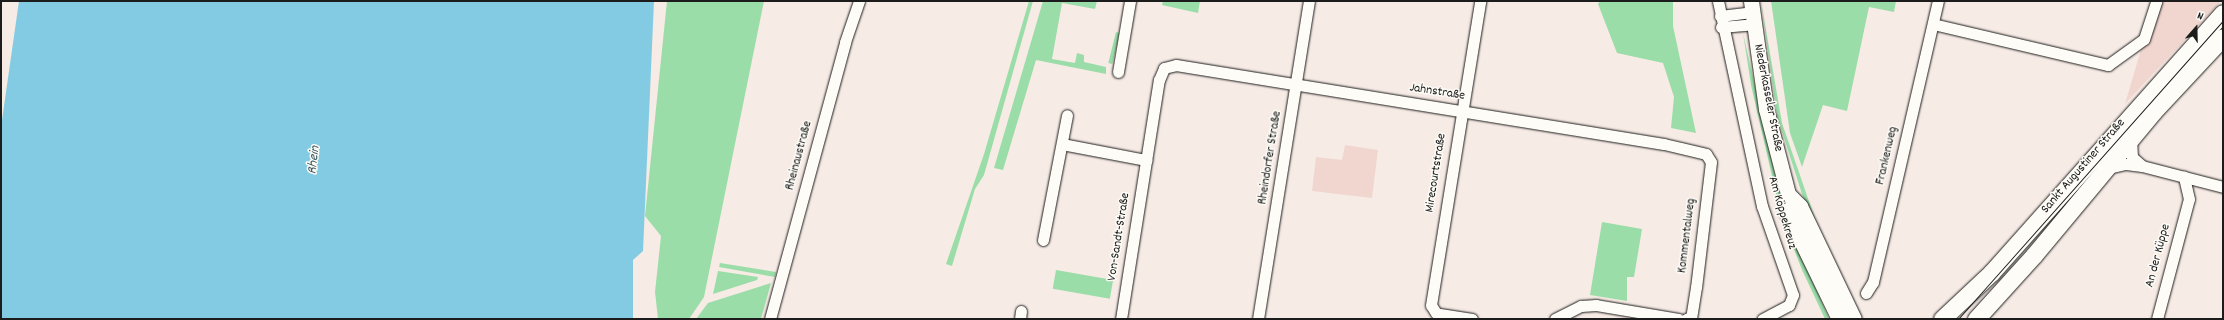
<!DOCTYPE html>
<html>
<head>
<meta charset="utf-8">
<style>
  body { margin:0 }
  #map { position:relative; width:2224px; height:320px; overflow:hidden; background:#f7ebe5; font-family:Dekko,sans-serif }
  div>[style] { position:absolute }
  .built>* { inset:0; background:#f0d6cf }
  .green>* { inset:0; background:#9bdda8; transform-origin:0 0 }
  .water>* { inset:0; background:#82cbe3 }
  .roads { filter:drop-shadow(0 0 1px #1c1c1c) drop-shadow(0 0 1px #1c1c1c) }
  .street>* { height:11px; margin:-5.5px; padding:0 5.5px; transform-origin:5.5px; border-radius:5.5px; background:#fdfcf7 }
  .secondary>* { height:15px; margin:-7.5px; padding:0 7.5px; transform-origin:7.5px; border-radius:7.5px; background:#fdfcf7 }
  .primary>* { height:17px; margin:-8.5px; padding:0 8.5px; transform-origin:8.5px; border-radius:8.5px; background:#fdfcf7 }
  .tram>* { height:1px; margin:-0.5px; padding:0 0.5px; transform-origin:0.5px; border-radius:0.5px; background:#1c1c1c }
  span { translate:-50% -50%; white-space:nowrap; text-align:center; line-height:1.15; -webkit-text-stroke:3px #fdfcf7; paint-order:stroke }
  .street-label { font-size:13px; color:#1c1c1c }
  .water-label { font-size:14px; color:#405962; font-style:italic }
  .frame { position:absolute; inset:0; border:2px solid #1c1c1c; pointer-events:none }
  .north { position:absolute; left:2176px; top:8px; width:40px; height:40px; -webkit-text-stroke:3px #fdfcf7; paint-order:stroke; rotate:20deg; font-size:11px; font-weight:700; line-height:16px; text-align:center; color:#1c1c1c }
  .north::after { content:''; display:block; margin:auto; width:14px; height:18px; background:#1c1c1c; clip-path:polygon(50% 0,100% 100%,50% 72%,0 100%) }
</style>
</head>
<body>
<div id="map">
  <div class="built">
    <i style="clip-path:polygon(2160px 1px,2221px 1px,2125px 104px,2142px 46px)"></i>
    <i style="clip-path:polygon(1345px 145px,1378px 150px,1372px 198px,1312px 191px,1316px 157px,1342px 160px)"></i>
  </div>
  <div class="green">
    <i style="clip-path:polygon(667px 1px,764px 1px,704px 297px,689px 319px,658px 319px,655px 292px,661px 236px,645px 216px)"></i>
    <i style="clip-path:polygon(1029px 1px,1033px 1px,984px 175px,975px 189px,952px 266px,946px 264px,984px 154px)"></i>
    <i style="clip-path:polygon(1043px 1px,1097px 1px,1095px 9px,1062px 3px,1052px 59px,1075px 63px,1077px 53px,1084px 55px,1084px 62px,1106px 67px,1106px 74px,1036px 60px,1003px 170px,994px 168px)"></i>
    <i style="clip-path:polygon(1163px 1px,1200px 1px,1198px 13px,1162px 5px)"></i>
    <i style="clip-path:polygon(1600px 1px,1673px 1px,1673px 26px,1696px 133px,1671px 128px,1674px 97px,1663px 63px,1617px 53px,1598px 4px)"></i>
    <i style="clip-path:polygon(1761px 1px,1782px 123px,1823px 242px,1802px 194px,1777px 116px)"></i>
    <i style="clip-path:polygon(1771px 1px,1896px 1px,1894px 12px,1869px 7px,1847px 111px,1823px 105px,1802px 167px,1790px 133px)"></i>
    <i style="left:1116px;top:32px;width:4px;height:32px;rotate:14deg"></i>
    <i style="clip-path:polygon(1743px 33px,1784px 214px,1829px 319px,1825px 319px,1802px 270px,1781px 215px,1751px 85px)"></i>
    <i style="clip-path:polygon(1602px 222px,1642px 229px,1634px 277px,1627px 277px,1627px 301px,1590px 295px)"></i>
    <i style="clip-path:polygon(720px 263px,776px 272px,775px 277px,719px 267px)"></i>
    <i style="left:1056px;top:270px;width:58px;height:19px;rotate:10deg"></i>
    <i style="clip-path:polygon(718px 271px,758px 277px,757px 280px,713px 294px)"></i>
    <i style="clip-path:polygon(771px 283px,761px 319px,696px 319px,708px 303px)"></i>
  </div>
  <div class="water">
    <i style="clip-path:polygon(19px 1px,654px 1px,643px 251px,633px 260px,633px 319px,1px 319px,1px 127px)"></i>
  </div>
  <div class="roads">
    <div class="street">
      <i style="left:1718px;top:1px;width:210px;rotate:77.9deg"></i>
      <i style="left:1762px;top:206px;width:94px;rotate:70.8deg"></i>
      <i style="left:1793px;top:295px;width:11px;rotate:112deg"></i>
      <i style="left:1789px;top:305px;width:30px;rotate:152deg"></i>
      <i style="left:1720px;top:16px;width:32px;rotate:-7deg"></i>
      <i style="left:1933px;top:24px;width:180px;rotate:13.2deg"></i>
      <i style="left:2108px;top:65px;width:44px;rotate:-35.8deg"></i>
      <i style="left:2144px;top:39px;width:40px;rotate:-72deg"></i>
      <i style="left:1721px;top:27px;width:32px;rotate:-5deg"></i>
      <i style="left:1118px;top:72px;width:72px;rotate:-80.4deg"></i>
      <i style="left:2131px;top:138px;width:19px;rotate:87deg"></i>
      <i style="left:2132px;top:157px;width:13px;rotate:42deg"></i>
      <i style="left:1062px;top:144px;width:86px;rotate:10.8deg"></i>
      <i style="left:2108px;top:168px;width:18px;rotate:-13deg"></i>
      <i style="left:2126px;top:164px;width:16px;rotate:7deg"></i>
      <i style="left:2142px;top:166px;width:84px;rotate:14.5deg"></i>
      <i style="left:1043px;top:240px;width:127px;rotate:-79.1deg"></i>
      <i style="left:1866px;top:293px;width:13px;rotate:-58deg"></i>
      <i style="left:1873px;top:282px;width:288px;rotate:-77deg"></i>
      <i style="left:770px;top:319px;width:287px;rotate:-74.8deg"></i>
      <i style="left:845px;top:42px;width:43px;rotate:-71.1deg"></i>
      <i style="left:1020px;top:319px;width:8px;rotate:-83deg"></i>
      <i style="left:1121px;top:319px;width:242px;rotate:-81deg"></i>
      <i style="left:1159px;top:80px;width:13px;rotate:-67deg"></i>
      <i style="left:1164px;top:68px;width:12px;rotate:-14deg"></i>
      <i style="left:1176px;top:65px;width:494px;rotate:9.2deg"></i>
      <i style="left:1664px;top:144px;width:43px;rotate:13.4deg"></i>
      <i style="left:1706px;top:154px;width:9px;rotate:58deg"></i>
      <i style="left:1711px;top:162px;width:126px;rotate:96.8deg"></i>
      <i style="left:1696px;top:287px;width:30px;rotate:99deg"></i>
      <i style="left:1691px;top:317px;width:5px;rotate:158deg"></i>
      <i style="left:1258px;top:319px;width:322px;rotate:-80.9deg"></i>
      <i style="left:1472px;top:319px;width:36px;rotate:-171deg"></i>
      <i style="left:1436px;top:313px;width:9px;rotate:-122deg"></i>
      <i style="left:1431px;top:305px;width:308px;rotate:-80.8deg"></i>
      <i style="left:1555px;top:319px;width:29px;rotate:-27deg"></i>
      <i style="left:1581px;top:306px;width:15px;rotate:-4deg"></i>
      <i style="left:1596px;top:305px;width:84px;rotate:9.6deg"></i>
      <i style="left:2157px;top:319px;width:124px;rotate:-75.1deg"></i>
      <i style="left:2189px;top:199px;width:23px;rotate:-103deg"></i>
    </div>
    <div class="secondary">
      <i style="left:1751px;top:1px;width:109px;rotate:82.1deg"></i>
      <i style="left:1766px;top:109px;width:88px;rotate:75.5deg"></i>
      <i style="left:1788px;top:194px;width:18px;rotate:93deg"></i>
      <i style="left:1787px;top:212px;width:119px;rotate:64.1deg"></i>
      <i style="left:1788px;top:194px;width:17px;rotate:45deg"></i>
      <i style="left:1800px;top:206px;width:125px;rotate:64.5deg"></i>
    </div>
    <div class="primary">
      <i style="left:1942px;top:319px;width:67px;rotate:-43.2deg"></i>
      <i style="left:1991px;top:273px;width:348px;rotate:-48.3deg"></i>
      <i style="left:1976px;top:319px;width:86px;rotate:-47.8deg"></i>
      <i style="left:2034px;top:255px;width:187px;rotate:-50.2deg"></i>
      <i style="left:2154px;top:111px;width:101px;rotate:-47deg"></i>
    </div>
  </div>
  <div class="tram">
    <i style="left:1958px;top:319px;width:399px;rotate:-48.4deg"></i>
  </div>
  <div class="street-label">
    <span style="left:1437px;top:93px;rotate:9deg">Jahnstraße</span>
    <span style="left:1767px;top:98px;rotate:79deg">Niederkasseler Straße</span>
    <span style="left:800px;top:156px;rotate:-75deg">Rheinaustraße</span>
    <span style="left:1888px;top:156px;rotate:-77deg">Frankenweg</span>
    <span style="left:1271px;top:158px;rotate:-81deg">Rheindorfer Straße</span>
    <span style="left:2084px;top:167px;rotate:-49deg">Sankt Augustiner Straße</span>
    <span style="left:1437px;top:173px;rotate:-81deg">Mirecourtstraße</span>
    <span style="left:1781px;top:213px;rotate:74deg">Am Köppekreuz</span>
    <span style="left:1688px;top:236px;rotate:-83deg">Kommentalweg</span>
    <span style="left:1120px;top:237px;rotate:-81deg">Von-Sandt-Straße</span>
    <span style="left:2159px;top:256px;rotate:-75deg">An der Küppe</span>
  </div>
  <div class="water-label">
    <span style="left:314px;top:160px;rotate:-83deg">Rhein</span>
  </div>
  <div class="frame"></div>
  <div class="north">N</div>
</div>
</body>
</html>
